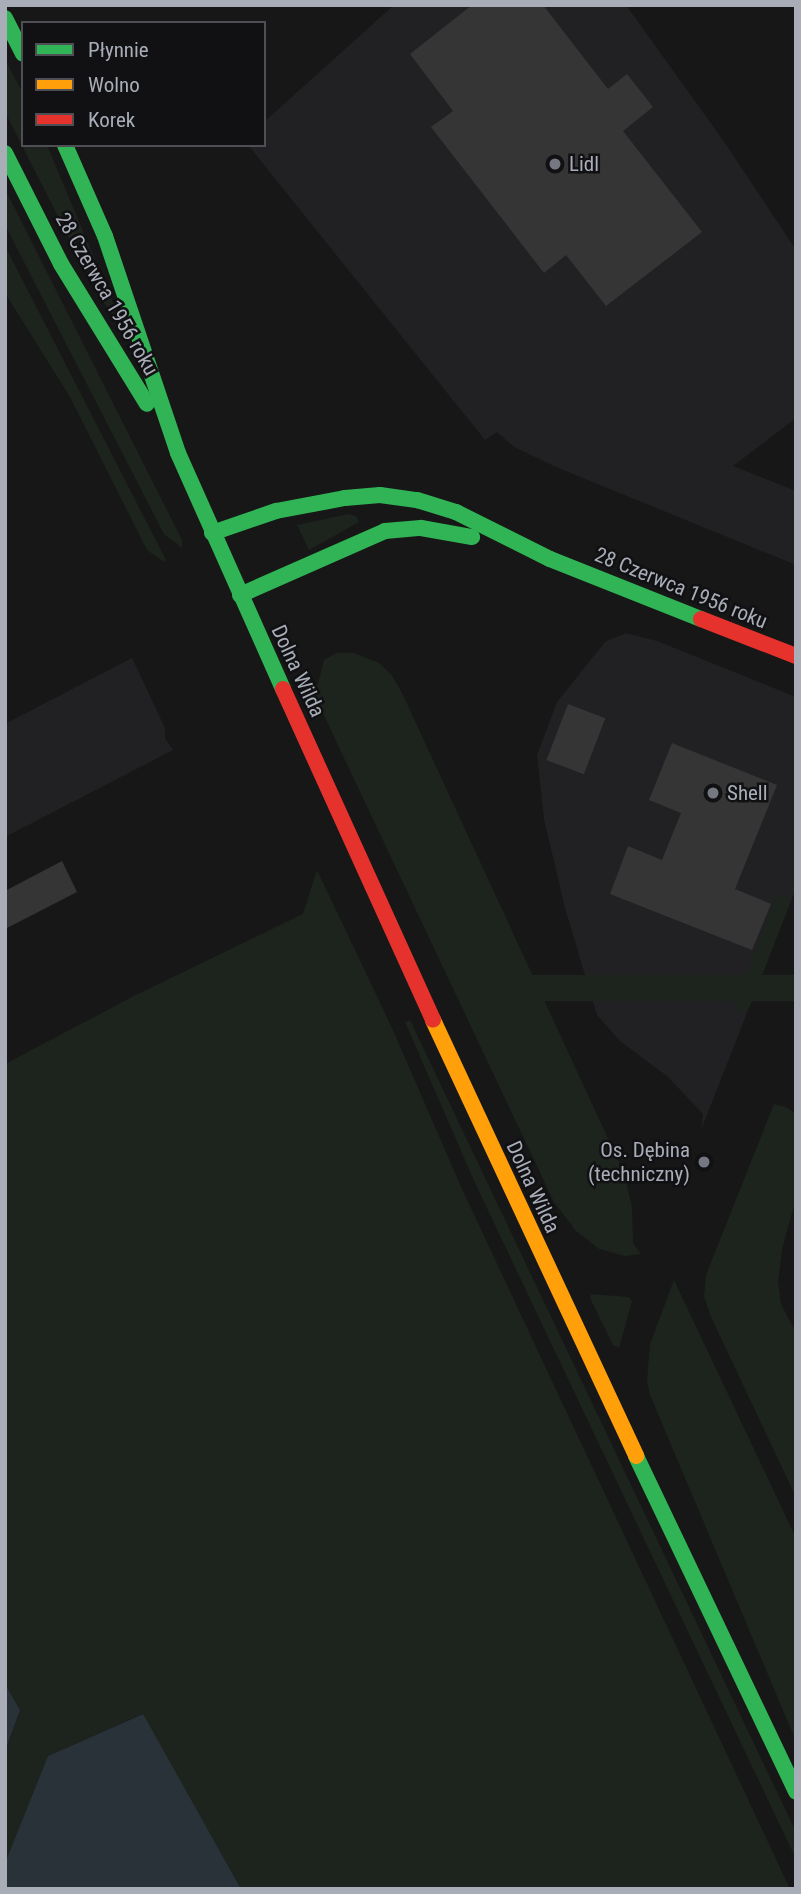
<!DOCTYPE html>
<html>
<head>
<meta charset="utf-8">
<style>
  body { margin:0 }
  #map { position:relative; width:801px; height:1894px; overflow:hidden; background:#171717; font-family:"Roboto Condensed",sans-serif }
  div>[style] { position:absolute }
  .built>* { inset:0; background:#212123 }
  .green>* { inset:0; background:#1d241e; transform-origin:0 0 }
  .water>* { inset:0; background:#2a3239 }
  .building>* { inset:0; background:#353536; transform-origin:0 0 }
  .fast>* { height:16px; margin:-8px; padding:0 8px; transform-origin:8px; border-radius:8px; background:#30b455 }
  .slow>* { height:16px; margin:-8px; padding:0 8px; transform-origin:8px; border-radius:8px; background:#ff9f0a }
  .jam>* { height:16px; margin:-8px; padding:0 8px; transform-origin:8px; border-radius:8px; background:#e5322d }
  .dots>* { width:19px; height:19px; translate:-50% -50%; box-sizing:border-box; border:4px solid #111113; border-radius:50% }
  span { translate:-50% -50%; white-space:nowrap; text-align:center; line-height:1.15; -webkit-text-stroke:5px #111113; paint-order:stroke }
  .poi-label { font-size:21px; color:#a8adb8 }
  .left { translate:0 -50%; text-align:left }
  .right { translate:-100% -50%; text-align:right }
  .street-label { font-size:21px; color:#a8adb8 }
  .frame { position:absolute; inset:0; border:7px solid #a8adb8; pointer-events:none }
  .legend { position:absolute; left:21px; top:21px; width:245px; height:126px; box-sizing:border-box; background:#111113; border:2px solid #4d4f55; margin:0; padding:9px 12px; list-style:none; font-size:21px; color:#a8adb8 }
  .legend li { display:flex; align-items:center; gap:14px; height:35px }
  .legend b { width:35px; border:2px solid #4d4f55 }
</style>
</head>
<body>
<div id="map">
  <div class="built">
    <i style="clip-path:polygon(394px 5px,626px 5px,725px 143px,796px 250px,796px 418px,733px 466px,796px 491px,796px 565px,556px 467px,514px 447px,497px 432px,485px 440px,248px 145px,264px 145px,264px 122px)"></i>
    <i style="clip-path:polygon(626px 633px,657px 641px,796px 697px,796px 888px,701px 1130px,703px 1114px,667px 1076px,620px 1041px,597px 1015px,565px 908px,544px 819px,537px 755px,557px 702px,605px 642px)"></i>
    <i style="clip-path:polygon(132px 658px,165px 728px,165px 738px,173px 750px,5px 837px,5px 724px)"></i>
  </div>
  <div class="green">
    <i style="clip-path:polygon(5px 59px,23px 94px,23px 145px,47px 145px,127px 336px,97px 293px,5px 112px)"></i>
    <i style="clip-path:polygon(5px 189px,182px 540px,182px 548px,164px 534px,5px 225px)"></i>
    <i style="clip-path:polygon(5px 246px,166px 560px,164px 562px,147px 550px,70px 397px,5px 293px)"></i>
    <i style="clip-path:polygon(348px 514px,356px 516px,359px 522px,309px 550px,297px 525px)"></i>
    <i style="clip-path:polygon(336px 653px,354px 653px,379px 663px,391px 674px,402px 693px,624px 1173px,632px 1207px,633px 1243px,641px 1254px,625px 1256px,599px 1249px,576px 1231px,554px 1202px,311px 688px,318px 684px,324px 660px)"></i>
    <i style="clip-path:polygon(317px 870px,392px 1028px,462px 1189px,790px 1889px,241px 1889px,142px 1714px,48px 1756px,5px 1863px,5px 1751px,20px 1710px,5px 1684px,5px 1064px,136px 995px,303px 914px)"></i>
    <i style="clip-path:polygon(781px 895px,788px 897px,789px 906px,750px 1006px,746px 1012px,739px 1013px,734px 1005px,776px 899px)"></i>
    <i style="left:796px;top:975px;width:26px;height:294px;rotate:90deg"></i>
    <i style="clip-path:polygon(410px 1020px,796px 1832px,796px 1859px,475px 1183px,405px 1022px)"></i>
    <i style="clip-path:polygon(774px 1104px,786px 1107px,796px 1114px,796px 1198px,782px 1249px,778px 1281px,781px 1304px,796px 1333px,796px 1497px,711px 1317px,704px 1296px,706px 1275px)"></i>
    <i style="clip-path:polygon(674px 1280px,796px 1538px,796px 1741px,650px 1395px,647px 1381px,650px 1344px)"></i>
    <i style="clip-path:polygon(591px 1294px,628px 1297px,632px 1301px,619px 1348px,613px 1345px,590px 1298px)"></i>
  </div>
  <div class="water">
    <i style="clip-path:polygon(5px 1684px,20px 1710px,5px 1751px)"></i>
    <i style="clip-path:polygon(143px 1714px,241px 1889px,5px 1889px,5px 1863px,48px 1756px)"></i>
  </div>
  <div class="building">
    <i style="clip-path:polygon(472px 5px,543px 5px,608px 89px,627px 74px,653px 107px,623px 131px,702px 232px,606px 306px,566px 255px,544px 273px,431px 127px,453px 111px,410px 54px)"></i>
    <i style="left:568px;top:704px;width:40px;height:60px;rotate:21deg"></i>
    <i style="clip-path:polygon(672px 743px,777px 785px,735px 889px,771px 904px,752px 950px,610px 894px,628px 846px,662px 860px,681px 813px,649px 800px)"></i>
    <i style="clip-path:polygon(62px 861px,77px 892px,5px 929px,5px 891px)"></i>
  </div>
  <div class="fast">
    <i style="left:5px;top:18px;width:40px;rotate:63.4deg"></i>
    <i style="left:65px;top:145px;width:99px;rotate:66.3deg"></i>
    <i style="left:105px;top:236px;width:229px;rotate:71.4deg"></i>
    <i style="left:178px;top:453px;width:258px;rotate:66deg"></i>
    <i style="left:5px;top:153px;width:124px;rotate:63.2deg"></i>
    <i style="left:61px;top:264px;width:164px;rotate:58.4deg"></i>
    <i style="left:212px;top:533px;width:68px;rotate:-19deg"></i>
    <i style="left:276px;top:511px;width:70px;rotate:-10.7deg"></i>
    <i style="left:345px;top:498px;width:35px;rotate:-5deg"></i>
    <i style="left:380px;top:495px;width:37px;rotate:8deg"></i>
    <i style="left:417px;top:500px;width:41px;rotate:17.1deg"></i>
    <i style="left:456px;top:512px;width:105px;rotate:26.6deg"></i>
    <i style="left:550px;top:559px;width:162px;rotate:21.7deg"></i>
    <i style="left:240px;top:595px;width:158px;rotate:-23.8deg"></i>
    <i style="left:385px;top:531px;width:36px;rotate:-5deg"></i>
    <i style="left:421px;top:528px;width:52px;rotate:10deg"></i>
    <i style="left:636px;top:1456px;width:372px;rotate:64.5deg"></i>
  </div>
  <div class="slow">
    <i style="left:433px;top:1020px;width:481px;rotate:65deg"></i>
  </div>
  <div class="jam">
    <i style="left:701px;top:619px;width:102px;rotate:21.3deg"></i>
    <i style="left:283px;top:689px;width:363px;rotate:65.6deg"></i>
  </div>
  <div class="dots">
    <i style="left:555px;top:164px;background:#757880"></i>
    <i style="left:713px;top:793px;background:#757880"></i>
    <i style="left:704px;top:1162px;background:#757880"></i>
  </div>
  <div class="poi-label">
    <span class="left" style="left:569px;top:164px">Lidl</span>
    <span class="left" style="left:727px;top:793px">Shell</span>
    <span class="right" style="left:690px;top:1162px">Os. Dębina<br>(techniczny)</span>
  </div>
  <div class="street-label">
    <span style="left:107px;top:294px;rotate:60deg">28 Czerwca 1956 roku</span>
    <span style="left:681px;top:588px;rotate:22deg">28 Czerwca 1956 roku</span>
    <span style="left:298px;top:671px;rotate:65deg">Dolna Wilda</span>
    <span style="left:533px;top:1187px;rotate:65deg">Dolna Wilda</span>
  </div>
  <div class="frame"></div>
  <ul class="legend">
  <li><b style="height:9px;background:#30b455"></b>Płynnie</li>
  <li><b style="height:9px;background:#ff9f0a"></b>Wolno</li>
  <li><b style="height:9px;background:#e5322d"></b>Korek</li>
  </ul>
</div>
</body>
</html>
